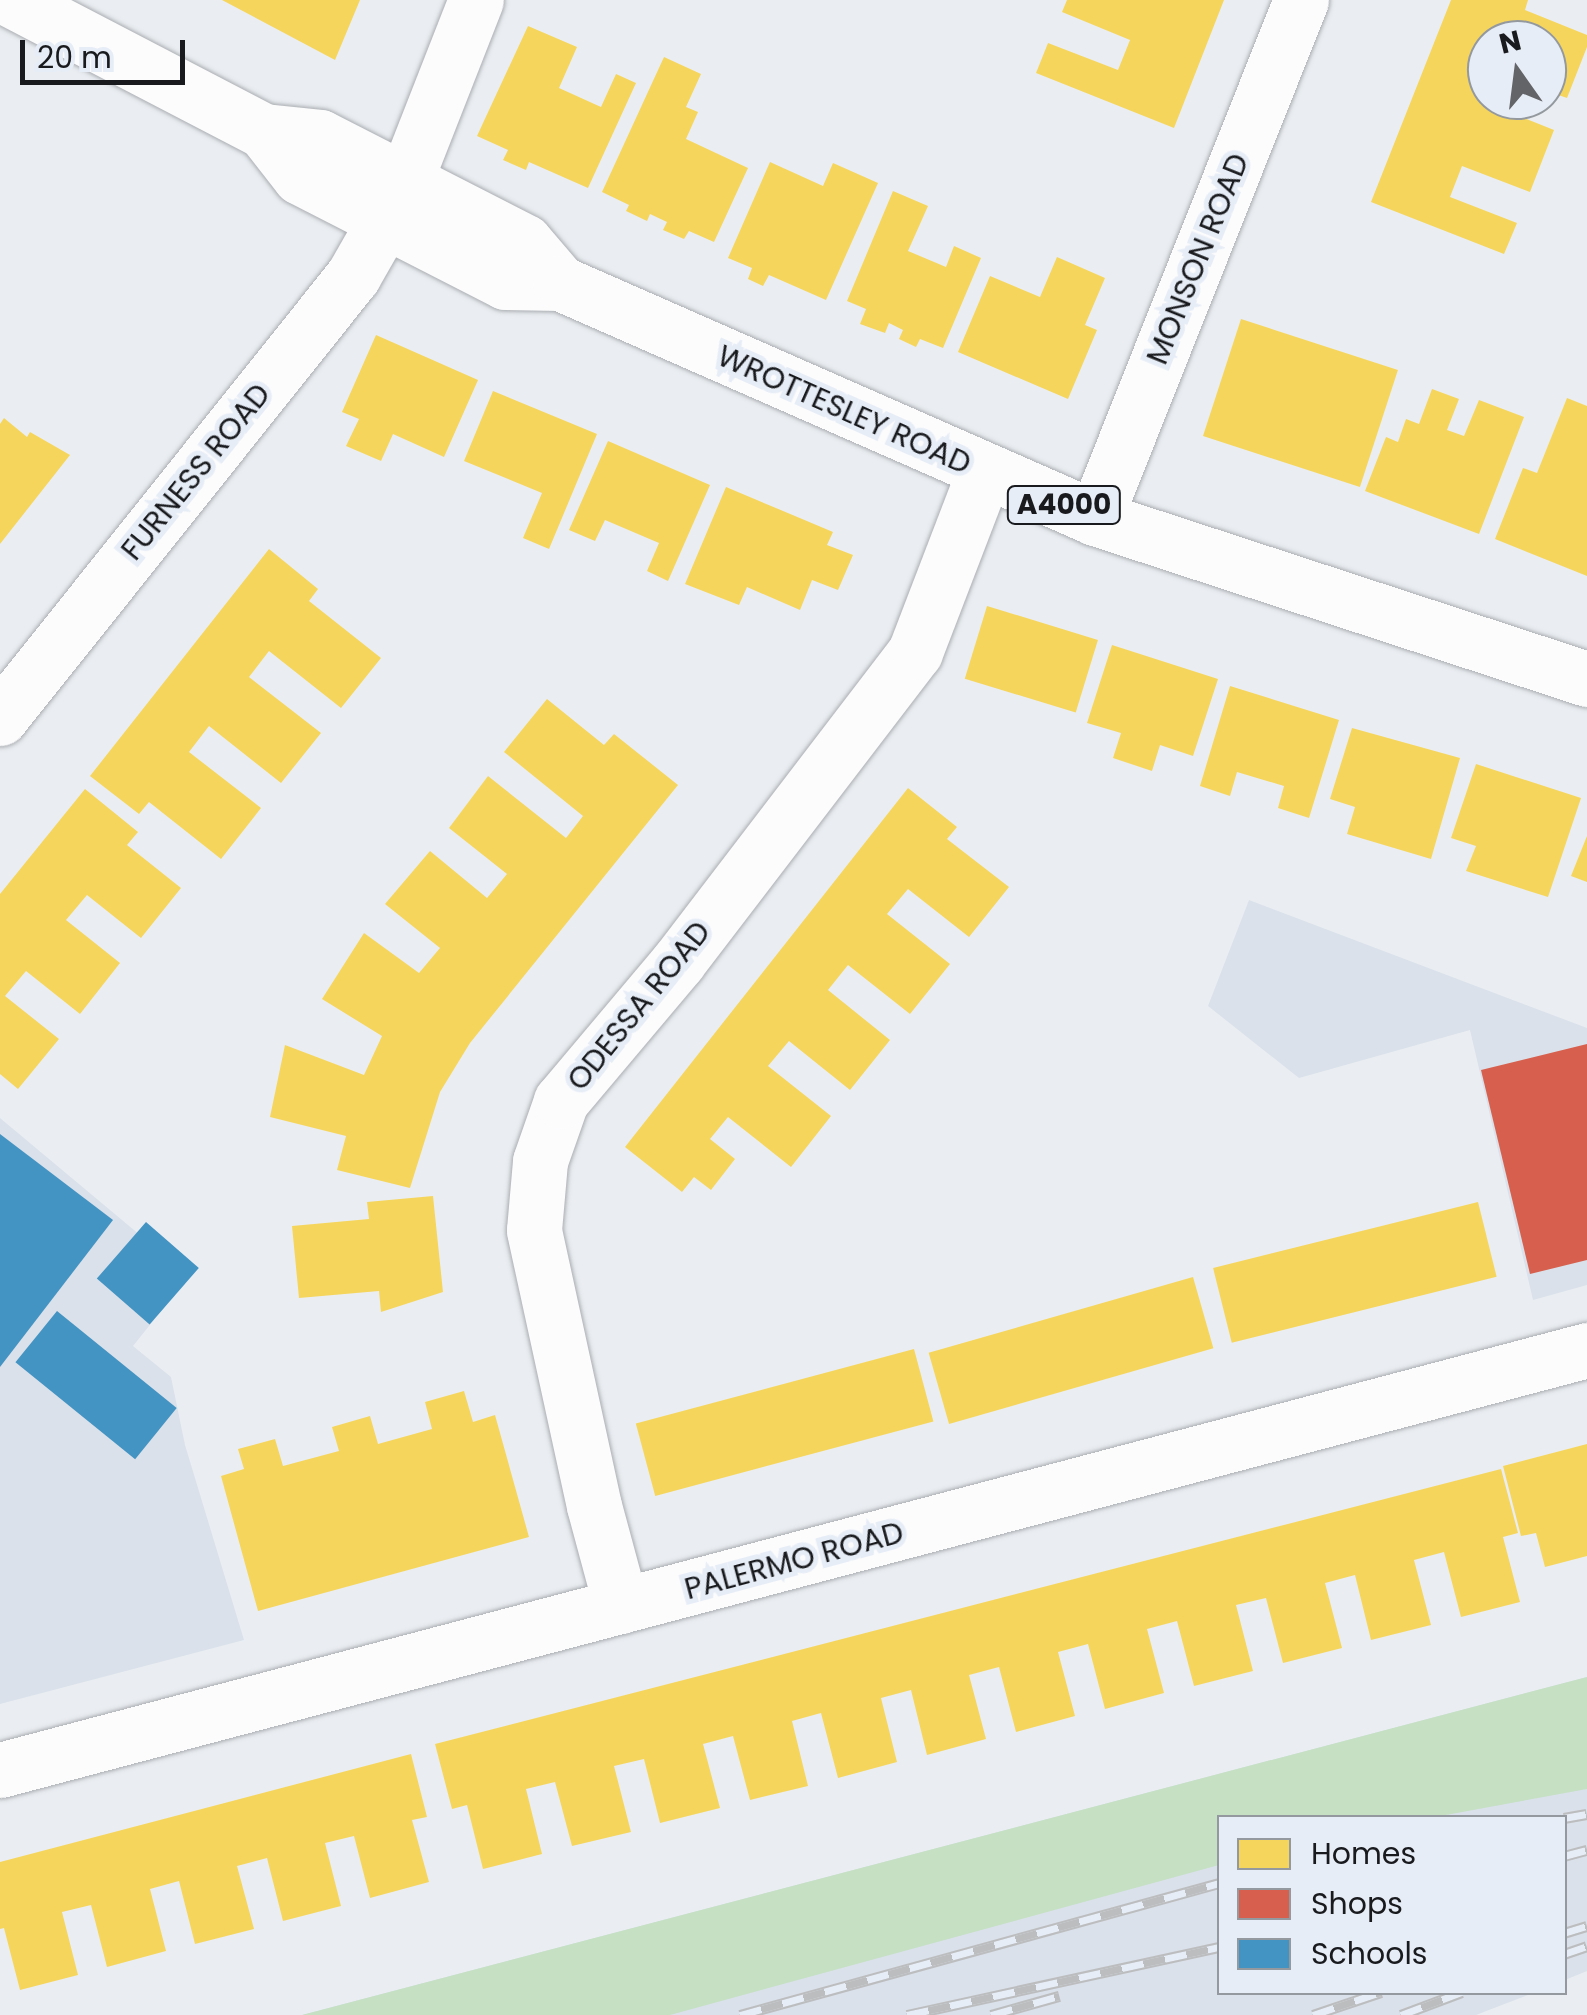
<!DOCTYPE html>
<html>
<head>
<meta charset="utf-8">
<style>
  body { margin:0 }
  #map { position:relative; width:1587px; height:2015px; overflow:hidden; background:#eaeef2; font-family:Poppins,sans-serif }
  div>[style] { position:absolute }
  .built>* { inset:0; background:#dae1ea }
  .green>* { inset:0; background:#c5e0c3 }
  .homes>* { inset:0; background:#f6d55c; transform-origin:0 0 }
  .shops>* { inset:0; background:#d6604d }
  .schools>* { inset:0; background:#4393c3; transform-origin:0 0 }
  .roads { filter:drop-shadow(0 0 2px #aaadb1) drop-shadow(0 0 2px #aaadb1) }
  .minor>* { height:55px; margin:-27.5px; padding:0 27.5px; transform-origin:27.5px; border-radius:27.5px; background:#fcfcfd }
  .tertiary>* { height:55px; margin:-27.5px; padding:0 27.5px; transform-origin:27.5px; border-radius:27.5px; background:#fcfcfd }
  .primary>* { height:55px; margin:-27.5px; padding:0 27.5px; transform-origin:27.5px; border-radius:27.5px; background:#fcfcfd }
  .rail>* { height:11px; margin-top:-5.5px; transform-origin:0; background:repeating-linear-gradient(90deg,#e7edf6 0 22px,#bcbdbe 0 44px); box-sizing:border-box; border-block:2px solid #bcbdbe }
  span { translate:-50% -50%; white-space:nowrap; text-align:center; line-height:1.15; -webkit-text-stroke:10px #e7edf6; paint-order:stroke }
  .shield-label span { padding:2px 8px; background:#e7edf6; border:2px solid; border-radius:8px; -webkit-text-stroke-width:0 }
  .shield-label { font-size:28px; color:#181a1d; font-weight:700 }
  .street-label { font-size:30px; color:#181a1d }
  .legend { position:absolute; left:1217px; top:1815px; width:350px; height:180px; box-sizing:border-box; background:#e7edf6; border:2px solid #94999f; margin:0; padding:12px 18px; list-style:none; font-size:30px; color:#181a1d }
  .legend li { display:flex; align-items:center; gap:20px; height:50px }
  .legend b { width:50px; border:2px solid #94999f }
  .north { position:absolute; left:1467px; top:20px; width:100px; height:100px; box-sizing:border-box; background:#e7edf6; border:2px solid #94999f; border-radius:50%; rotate:346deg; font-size:28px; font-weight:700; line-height:40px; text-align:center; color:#181a1d }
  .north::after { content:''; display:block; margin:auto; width:35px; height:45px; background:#626468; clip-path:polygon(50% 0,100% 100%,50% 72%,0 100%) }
  .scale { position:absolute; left:20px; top:40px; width:165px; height:45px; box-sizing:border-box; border:5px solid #181a1d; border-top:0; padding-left:12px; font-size:30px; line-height:35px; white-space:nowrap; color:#181a1d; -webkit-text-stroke:8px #e7edf6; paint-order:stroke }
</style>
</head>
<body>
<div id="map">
  <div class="built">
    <i style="clip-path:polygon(1249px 900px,1587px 1028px,1587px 1285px,1533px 1300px,1470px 1030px,1299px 1078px,1208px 1006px)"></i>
    <i style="clip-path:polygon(0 1118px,189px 1276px,133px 1346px,171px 1377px,185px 1445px,244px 1640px,0 1704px)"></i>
    <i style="clip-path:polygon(1587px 1677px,1587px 1971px,1565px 1980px,1564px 1818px,1220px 1818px,1220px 1992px,1533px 1993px,1476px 2015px,302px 2015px)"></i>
  </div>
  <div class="green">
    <i style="clip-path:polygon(1587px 1677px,1587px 1789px,1435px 1817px,1220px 1818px,1219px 1865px,670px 2015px,302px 2015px)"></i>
  </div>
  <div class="homes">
    <i style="clip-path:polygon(222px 0,360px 0,335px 60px)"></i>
    <i style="clip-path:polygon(1067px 0,1224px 0,1174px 128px,1036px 73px,1048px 43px,1118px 70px,1130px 40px,1062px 12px)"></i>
    <i style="clip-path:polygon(1451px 0,1528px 0,1525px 10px,1587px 35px,1587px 47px,1567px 98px,1547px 91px,1547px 40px,1487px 40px,1487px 103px,1554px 130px,1530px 192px,1462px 166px,1450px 197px,1517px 223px,1504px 254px,1371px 202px)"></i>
    <i style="clip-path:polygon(528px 26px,577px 47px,559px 88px,601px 107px,616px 74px,636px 83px,588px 188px,529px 162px,526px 170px,503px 160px,508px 150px,477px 136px)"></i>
    <i style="clip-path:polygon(664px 57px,701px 74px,686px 107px,698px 112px,686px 139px,748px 168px,714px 242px,689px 231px,684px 239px,663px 230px,667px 222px,650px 214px,647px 221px,626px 211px,629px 205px,602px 192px)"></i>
    <i style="clip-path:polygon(770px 162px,823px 186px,833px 163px,878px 183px,826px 300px,769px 275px,763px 286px,748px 279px,752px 268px,728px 258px)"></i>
    <i style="clip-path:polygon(893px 191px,928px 206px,908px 251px,946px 267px,954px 246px,981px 258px,943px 348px,920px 339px,916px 347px,899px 339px,903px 330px,889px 323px,885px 333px,860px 324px,866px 309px,847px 301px)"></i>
    <i style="clip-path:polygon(1057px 257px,1105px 278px,1085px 325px,1097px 330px,1068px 399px,958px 352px,990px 276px,1040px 297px)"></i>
    <i style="left:1241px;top:319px;width:165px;height:123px;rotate:18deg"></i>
    <i style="clip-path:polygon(376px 335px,478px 380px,444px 457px,393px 434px,381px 461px,346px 446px,359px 419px,342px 412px)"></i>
    <i style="clip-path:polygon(1432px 389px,1459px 399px,1447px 430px,1464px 436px,1479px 400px,1524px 417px,1479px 534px,1365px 491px,1386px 437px,1398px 442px,1406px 419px,1419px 424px)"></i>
    <i style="clip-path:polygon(493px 391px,597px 434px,549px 549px,523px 538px,542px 493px,464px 461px)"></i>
    <i style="clip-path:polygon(1567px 398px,1587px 406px,1587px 576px,1495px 539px,1523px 468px,1537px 473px)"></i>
    <i style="clip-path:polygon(4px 418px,27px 437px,30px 432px,70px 455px,0 544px,0 424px)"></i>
    <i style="clip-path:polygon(608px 441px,710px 485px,668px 581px,647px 571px,659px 543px,605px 520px,595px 541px,569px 530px)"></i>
    <i style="clip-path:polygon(726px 487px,833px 532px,827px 545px,853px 555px,838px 590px,812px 580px,800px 610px,747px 587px,739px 605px,685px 584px)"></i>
    <i style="clip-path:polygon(269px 549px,318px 589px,309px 601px,381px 658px,341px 708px,269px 651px,249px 677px,321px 733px,281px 783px,209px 726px,189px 752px,261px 808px,221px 859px,149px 802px,139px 814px,90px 776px)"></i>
    <i style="left:987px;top:606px;width:116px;height:76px;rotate:17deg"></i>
    <i style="clip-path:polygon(1112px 645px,1218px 679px,1193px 756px,1160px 745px,1152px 771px,1113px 758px,1121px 733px,1087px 723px)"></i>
    <i style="clip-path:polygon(1230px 686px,1339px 720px,1309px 818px,1278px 808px,1284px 786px,1237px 772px,1230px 796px,1200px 786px)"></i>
    <i style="clip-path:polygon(547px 699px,604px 745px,614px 734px,678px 785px,470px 1043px,440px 1092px,410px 1188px,337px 1170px,346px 1136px,270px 1117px,285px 1045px,364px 1075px,382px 1036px,322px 999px,364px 933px,419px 973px,440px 948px,385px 904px,430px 851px,487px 898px,507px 874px,449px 828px,488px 776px,566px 838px,583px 816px,504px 752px)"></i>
    <i style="clip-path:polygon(1352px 728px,1460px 758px,1431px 859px,1347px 834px,1355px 807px,1330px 799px)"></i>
    <i style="clip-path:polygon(1476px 764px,1581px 798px,1548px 897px,1466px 871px,1476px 846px,1451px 838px)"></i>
    <i style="clip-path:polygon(908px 788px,957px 827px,947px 839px,1009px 887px,969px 937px,908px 889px,887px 914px,950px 964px,910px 1014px,848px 965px,828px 990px,890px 1040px,850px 1090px,789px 1041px,768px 1066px,831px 1116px,791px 1167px,728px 1117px,710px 1139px,735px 1159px,711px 1190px,694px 1177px,682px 1192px,625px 1147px)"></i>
    <i style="clip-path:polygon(85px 789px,138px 832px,127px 845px,181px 888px,141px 938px,87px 895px,66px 920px,120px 963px,80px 1014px,26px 971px,5px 996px,59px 1039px,18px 1089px,0 1074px,0 894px)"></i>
    <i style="clip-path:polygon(1587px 836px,1587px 882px,1571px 876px)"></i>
    <i style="clip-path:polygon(433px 1196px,443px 1292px,381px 1312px,379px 1291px,299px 1298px,292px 1226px,369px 1219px,367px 1202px)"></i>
    <i style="left:1478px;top:1202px;width:77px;height:273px;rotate:76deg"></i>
    <i style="left:1193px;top:1277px;width:74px;height:275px;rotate:74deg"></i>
    <i style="left:914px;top:1349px;width:75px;height:288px;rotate:75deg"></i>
    <i style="clip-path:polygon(464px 1391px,473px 1422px,495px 1415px,529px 1537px,258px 1611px,221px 1476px,244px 1469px,238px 1449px,275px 1439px,283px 1466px,339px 1451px,332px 1427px,370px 1416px,378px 1444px,432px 1429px,425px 1402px)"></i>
    <i style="clip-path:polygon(1587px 1444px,1587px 1556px,1545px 1567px,1536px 1533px,1521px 1536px,1503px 1466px)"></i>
    <i style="clip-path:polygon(1501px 1469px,1518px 1533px,1503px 1537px,1520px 1602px,1461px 1617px,1444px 1552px,1414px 1560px,1431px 1625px,1371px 1640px,1355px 1575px,1325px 1583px,1342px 1648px,1283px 1663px,1266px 1598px,1236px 1605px,1253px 1671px,1194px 1686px,1177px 1621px,1147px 1629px,1164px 1693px,1105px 1709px,1088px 1644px,1058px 1652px,1075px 1716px,1016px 1732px,999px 1667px,969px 1675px,986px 1739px,927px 1755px,911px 1690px,881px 1698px,897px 1762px,838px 1778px,821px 1713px,792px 1721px,808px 1786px,750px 1800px,733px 1736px,703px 1744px,720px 1808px,660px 1823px,644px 1759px,614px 1766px,631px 1832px,572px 1846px,555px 1782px,526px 1789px,542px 1854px,483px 1869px,467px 1805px,452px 1809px,435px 1744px)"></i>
    <i style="clip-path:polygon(411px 1754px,427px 1817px,412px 1820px,429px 1882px,370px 1898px,354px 1836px,325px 1843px,341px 1906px,283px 1921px,267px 1858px,237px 1866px,254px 1929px,195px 1944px,179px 1881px,150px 1889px,166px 1951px,107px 1967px,91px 1905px,62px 1912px,78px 1975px,20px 1990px,4px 1928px,0 1929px,0 1862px)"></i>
  </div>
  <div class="shops">
    <i style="clip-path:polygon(1587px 1044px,1587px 1260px,1530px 1274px,1481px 1070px)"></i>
  </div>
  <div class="schools">
    <i style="clip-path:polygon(0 1134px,113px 1220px,0 1367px)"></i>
    <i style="left:146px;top:1222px;width:70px;height:75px;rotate:41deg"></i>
    <i style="left:57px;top:1311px;width:154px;height:66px;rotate:39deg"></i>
  </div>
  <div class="roads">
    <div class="minor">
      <i style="left:405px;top:181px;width:194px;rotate:-68.6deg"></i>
      <i style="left:1095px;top:518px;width:557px;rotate:-68.31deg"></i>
      <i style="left:0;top:718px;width:566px;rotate:-51.39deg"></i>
      <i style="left:353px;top:276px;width:64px;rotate:-60.3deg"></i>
      <i style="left:621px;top:1606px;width:104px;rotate:-105.1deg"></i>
      <i style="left:594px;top:1506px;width:282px;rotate:-102.3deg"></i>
      <i style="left:534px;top:1230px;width:69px;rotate:-85deg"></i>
      <i style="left:540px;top:1161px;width:64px;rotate:-70.7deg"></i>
      <i style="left:561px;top:1101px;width:182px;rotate:-49.9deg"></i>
      <i style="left:678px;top:962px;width:390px;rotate:-52.6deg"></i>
      <i style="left:915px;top:652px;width:193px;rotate:-69deg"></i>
    </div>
    <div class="tertiary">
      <i style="left:0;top:1770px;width:1642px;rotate:-14.82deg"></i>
    </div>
    <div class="primary">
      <i style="left:12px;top:0;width:284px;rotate:27.5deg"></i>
      <i style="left:264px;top:131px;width:56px;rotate:6.1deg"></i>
      <i style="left:320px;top:137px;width:230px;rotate:27.1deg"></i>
      <i style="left:525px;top:242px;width:54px;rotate:49.5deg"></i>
      <i style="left:264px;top:131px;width:58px;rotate:52deg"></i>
      <i style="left:300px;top:177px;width:230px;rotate:27.1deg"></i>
      <i style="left:505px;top:282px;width:55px;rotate:1deg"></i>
      <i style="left:560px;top:283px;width:584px;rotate:23.71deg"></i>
      <i style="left:1095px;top:518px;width:518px;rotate:18.12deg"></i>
    </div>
  </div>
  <div class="rail">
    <i style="left:1564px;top:1818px;width:23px;rotate:-10deg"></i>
    <i style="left:1564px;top:1856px;width:24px;rotate:-15deg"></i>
    <i style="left:1564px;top:1933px;width:24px;rotate:-17deg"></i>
    <i style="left:1564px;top:1954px;width:24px;rotate:-19deg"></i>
    <i style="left:740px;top:2015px;width:498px;rotate:-15.4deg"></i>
    <i style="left:907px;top:2015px;width:320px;rotate:-12.3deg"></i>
    <i style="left:991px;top:2015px;width:71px;rotate:-15.6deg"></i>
    <i style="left:1313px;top:2015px;width:72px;rotate:-18.7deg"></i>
    <i style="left:1401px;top:2015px;width:65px;rotate:-20.7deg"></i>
  </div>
  <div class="shield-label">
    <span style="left:1064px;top:505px">A4000</span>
  </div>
  <div class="street-label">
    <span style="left:1198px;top:259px;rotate:-68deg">MONSON ROAD</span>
    <span style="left:844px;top:410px;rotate:24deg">WROTTESLEY ROAD</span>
    <span style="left:196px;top:472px;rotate:-51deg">FURNESS ROAD</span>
    <span style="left:639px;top:1006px;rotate:-51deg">ODESSA ROAD</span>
    <span style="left:794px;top:1561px;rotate:-15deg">PALERMO ROAD</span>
  </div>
  <ul class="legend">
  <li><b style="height:28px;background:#f6d55c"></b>Homes</li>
  <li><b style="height:28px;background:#d6604d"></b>Shops</li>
  <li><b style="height:28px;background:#4393c3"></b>Schools</li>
  </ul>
  <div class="north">N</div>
  <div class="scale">20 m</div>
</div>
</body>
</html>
